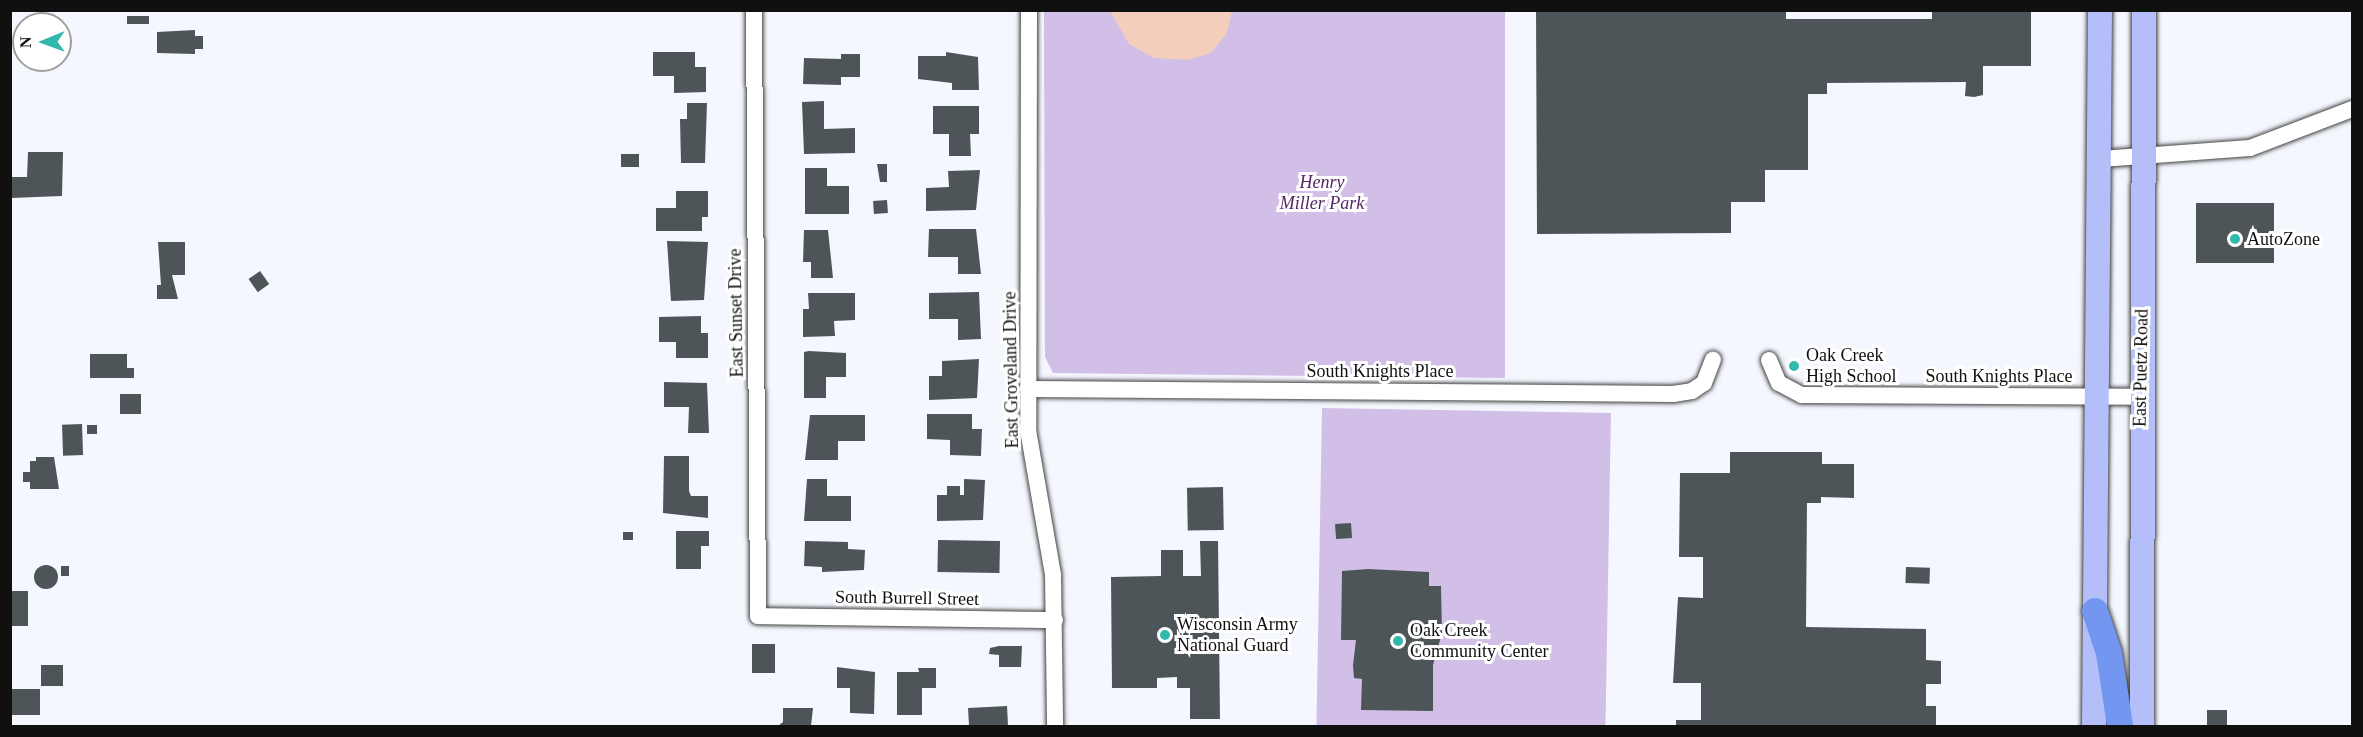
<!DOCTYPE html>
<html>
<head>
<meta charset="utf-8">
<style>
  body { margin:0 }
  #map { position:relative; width:2363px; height:737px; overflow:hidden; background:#f5f7fe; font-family:Georgia,serif }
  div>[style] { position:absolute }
  .green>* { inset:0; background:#d1bfe8; transform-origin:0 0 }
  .water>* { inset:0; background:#f3cebc }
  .building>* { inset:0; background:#4d5559; transform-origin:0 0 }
  .round { border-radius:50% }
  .roads { filter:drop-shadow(0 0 2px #434343) drop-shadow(0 0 2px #434343) }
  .street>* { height:16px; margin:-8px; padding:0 8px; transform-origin:8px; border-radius:8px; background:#fff }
  .secondary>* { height:24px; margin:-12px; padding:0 12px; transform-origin:12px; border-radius:12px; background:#b4bffa }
  .primary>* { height:26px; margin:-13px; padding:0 13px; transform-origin:13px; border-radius:13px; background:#7397f0 }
  .dots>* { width:16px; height:16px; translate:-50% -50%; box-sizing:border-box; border:3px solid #fff; border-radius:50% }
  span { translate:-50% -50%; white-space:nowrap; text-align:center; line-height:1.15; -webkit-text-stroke:6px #fff; paint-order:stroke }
  .park-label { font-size:18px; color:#552465; font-style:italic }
  .poi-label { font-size:18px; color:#101010 }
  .left { translate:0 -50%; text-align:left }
  .street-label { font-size:18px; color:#101010 }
  .frame { position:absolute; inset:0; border:12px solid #101010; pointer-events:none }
  .north { position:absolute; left:12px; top:12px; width:60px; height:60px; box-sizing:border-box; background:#fff; border:2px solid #9f9f9f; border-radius:50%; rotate:269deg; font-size:16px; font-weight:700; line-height:24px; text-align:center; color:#101010 }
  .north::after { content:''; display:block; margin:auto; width:21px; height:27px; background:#30b9ac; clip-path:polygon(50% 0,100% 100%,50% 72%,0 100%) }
</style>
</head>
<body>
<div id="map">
  <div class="green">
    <i style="clip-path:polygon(1044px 11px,1505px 11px,1505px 378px,1053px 373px,1045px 357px)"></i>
    <i style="left:1322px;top:408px;width:289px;height:318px;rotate:1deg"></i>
  </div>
  <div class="water">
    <i style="clip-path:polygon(1110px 11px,1111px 10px,1232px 11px,1227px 33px,1211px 53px,1187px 60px,1154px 58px,1129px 44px)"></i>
  </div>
  <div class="building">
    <i style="clip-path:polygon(1536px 10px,1786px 10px,1786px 19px,1932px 19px,1932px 10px,2031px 10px,2031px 66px,1983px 66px,1983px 95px,1974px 97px,1965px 96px,1966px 82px,1827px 83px,1827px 94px,1808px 94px,1808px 170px,1765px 170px,1765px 202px,1731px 202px,1731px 233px,1537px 234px)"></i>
    <i style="left:127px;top:16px;width:22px;height:8px"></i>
    <i style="clip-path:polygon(195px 30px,195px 36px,203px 36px,203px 49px,195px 49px,195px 54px,157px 53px,157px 32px)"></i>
    <i style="clip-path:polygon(653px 52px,695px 52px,695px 67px,706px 67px,706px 92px,674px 93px,674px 76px,653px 76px)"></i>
    <i style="clip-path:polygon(946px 52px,978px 57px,979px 90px,952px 90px,952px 83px,918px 79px,918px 56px,946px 56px)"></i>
    <i style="clip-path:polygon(841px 54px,860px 54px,860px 77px,841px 77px,841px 85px,803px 84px,804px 58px,841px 59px)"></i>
    <i style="clip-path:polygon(824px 101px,824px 129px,855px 128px,855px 153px,804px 154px,802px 102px)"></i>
    <i style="clip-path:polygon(687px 103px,707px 103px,705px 163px,681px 163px,680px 119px,687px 119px)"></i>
    <i style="clip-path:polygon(933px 106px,979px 106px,979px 134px,970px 134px,971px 156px,949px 156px,949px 134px,933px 134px)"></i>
    <i style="clip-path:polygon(28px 152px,63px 152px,62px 196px,11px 198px,12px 177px,27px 177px)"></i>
    <i style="left:621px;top:154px;width:18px;height:13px"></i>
    <i style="clip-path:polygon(877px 164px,887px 164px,887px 182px,880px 182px)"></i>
    <i style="clip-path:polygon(805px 168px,827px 168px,827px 186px,849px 186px,849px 214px,805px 214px)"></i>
    <i style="clip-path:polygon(980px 170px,976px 210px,926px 211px,926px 188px,949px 187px,948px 171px)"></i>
    <i style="clip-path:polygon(676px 191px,708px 191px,708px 217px,702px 217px,702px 231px,656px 231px,656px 208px,676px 208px)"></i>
    <i style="left:887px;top:200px;width:13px;height:14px;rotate:86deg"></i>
    <i style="left:2196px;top:203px;width:78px;height:60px"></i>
    <i style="clip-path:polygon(929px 229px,976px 229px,981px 274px,958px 274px,958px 257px,928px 257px)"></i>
    <i style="clip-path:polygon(804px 230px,828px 230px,833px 278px,811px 278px,811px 262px,803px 262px)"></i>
    <i style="clip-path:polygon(667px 241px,708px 242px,704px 300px,671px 301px)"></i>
    <i style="clip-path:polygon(158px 242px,185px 242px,185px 275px,172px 275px,178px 299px,157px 299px,157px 285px,161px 285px)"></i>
    <i style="left:260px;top:271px;width:16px;height:14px;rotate:55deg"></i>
    <i style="clip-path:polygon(979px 292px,981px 339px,958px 340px,958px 319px,929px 319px,929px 293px)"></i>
    <i style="clip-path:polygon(808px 293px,855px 293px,855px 320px,834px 321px,835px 336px,803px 337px,803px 309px,809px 309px)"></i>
    <i style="clip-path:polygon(701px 316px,701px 333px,708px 333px,708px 358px,676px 358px,676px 342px,659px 342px,659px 317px)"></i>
    <i style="clip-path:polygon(809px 351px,846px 353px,846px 377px,826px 377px,826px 398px,804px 398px,804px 352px)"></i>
    <i style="clip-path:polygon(90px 354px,127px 354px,127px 368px,134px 368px,134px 378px,90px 378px)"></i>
    <i style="clip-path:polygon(979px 359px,977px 398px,929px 400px,929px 376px,942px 376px,942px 361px)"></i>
    <i style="clip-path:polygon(664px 382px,707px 383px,709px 433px,688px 433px,689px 407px,664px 407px)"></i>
    <i style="left:120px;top:394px;width:21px;height:20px"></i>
    <i style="clip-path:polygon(927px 414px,972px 414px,972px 429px,982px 429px,981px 456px,950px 455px,950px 440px,927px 439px)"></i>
    <i style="clip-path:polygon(810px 415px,865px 415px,865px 441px,838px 441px,838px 460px,805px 460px)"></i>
    <i style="left:82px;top:424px;width:31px;height:20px;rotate:88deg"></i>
    <i style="left:87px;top:425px;width:10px;height:9px"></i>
    <i style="clip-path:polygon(1730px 452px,1822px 452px,1822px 464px,1854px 464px,1854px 498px,1821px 497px,1821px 503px,1807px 503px,1806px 627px,1926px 629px,1926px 660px,1941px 661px,1941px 684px,1926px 684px,1926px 706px,1936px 706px,1936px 726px,1676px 726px,1676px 720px,1701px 720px,1701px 683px,1673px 683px,1678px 597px,1703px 598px,1703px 557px,1679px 557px,1680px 473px,1730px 473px)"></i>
    <i style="clip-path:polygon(664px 456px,689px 456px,689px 491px,691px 496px,708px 496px,708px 518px,663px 513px)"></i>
    <i style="clip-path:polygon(36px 457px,54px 457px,59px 489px,30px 489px,30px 482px,23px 482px,23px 472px,30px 472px,30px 461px,36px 461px)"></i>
    <i style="clip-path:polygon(807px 479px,827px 479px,827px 496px,851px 496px,851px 521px,804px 521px)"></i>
    <i style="clip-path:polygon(964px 479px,985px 480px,983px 520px,937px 521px,937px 495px,947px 495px,947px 486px,960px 486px,960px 495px,964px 495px)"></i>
    <i style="left:1223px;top:487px;width:43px;height:36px;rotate:89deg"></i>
    <i style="left:1351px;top:523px;width:15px;height:16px;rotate:86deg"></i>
    <i style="clip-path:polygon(676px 531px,709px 531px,709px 546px,701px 546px,701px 569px,676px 569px)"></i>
    <i style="left:623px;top:532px;width:10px;height:8px"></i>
    <i style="left:938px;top:540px;width:62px;height:32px;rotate:1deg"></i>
    <i style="clip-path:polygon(805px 541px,848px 542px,848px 549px,865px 550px,864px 570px,822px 572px,822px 567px,804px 566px)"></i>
    <i style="clip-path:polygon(1200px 541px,1218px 541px,1220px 719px,1190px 719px,1190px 688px,1177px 688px,1177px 677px,1157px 678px,1157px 688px,1112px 688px,1111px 577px,1161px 576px,1161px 550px,1183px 550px,1183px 576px,1201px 576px)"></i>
    <i class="round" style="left:34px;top:565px;width:24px;height:24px"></i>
    <i style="left:61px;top:566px;width:8px;height:10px"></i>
    <i style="left:1906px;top:567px;width:24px;height:16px;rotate:2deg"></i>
    <i style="clip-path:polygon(1368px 569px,1429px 572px,1429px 586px,1441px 586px,1442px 633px,1433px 665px,1433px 711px,1361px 710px,1362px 679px,1354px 678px,1353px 665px,1356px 640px,1341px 640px,1342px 571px)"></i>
    <i style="left:10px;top:591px;width:18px;height:35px"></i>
    <i style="left:752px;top:644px;width:23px;height:29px"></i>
    <i style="clip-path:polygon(999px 646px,1022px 646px,1021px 667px,999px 667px,999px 655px,989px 654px,990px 648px)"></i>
    <i style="left:41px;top:665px;width:22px;height:21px"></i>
    <i style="clip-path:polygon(837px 667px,875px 672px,874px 714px,850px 713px,850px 688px,837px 688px)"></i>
    <i style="clip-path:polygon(918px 668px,936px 668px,936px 688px,922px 688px,922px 715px,897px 715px,897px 672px,919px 672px)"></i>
    <i style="left:10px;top:689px;width:30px;height:26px"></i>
    <i style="left:1007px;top:706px;width:20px;height:39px;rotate:87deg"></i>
    <i style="clip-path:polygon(783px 708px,813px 708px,811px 726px,778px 726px,783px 722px)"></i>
    <i style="left:2207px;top:710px;width:20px;height:16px"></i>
  </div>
  <div class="roads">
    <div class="street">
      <i style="left:754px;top:10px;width:606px;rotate:89.62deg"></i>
      <i style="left:758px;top:616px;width:297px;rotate:0.8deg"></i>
      <i style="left:1029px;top:10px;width:420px;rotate:90.1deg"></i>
      <i style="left:1028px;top:430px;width:147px;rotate:80.2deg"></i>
      <i style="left:1053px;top:575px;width:151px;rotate:89.2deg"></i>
      <i style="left:2101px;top:159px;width:149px;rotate:-4.2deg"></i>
      <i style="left:2250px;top:148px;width:109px;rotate:-20.9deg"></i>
      <i style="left:1769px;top:360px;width:25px;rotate:67deg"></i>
      <i style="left:1779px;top:383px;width:26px;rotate:28deg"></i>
      <i style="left:1802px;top:395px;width:338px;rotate:0.3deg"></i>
      <i style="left:1028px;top:389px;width:645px;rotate:0.44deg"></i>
      <i style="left:1673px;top:394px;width:19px;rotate:-9deg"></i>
      <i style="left:1692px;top:391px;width:14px;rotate:-34deg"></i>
      <i style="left:1704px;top:383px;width:25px;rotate:-69deg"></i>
    </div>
    <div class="secondary">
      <i style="left:2094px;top:726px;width:716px;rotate:-89.52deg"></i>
      <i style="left:2142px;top:726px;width:716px;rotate:-89.84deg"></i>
    </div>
    <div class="primary">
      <i style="left:2095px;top:611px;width:44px;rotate:71.6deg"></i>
      <i style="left:2109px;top:653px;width:74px;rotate:81.4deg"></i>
    </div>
  </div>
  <div class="dots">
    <i style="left:2235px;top:239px;background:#30b9ac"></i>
    <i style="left:1794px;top:366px;background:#30b9ac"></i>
    <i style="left:1165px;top:635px;background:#30b9ac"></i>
    <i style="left:1398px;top:641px;background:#30b9ac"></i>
  </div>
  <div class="park-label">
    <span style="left:1322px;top:193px">Henry<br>Miller Park</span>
  </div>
  <div class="poi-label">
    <span class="left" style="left:2247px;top:239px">AutoZone</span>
    <span class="left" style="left:1806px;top:366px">Oak Creek<br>High School</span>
    <span class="left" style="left:1177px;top:635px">Wisconsin Army<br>National Guard</span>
    <span class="left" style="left:1410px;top:641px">Oak Creek<br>Community Center</span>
  </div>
  <div class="street-label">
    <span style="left:736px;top:313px;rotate:-91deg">East Sunset Drive</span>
    <span style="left:2141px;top:368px;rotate:-89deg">East Puetz Road</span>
    <span style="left:1011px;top:370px;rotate:-91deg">East Groveland Drive</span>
    <span style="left:1380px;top:371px">South Knights Place</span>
    <span style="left:1999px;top:376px">South Knights Place</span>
    <span style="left:907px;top:598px;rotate:1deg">South Burrell Street</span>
  </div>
  <div class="frame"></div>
  <div class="north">N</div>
</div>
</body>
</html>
